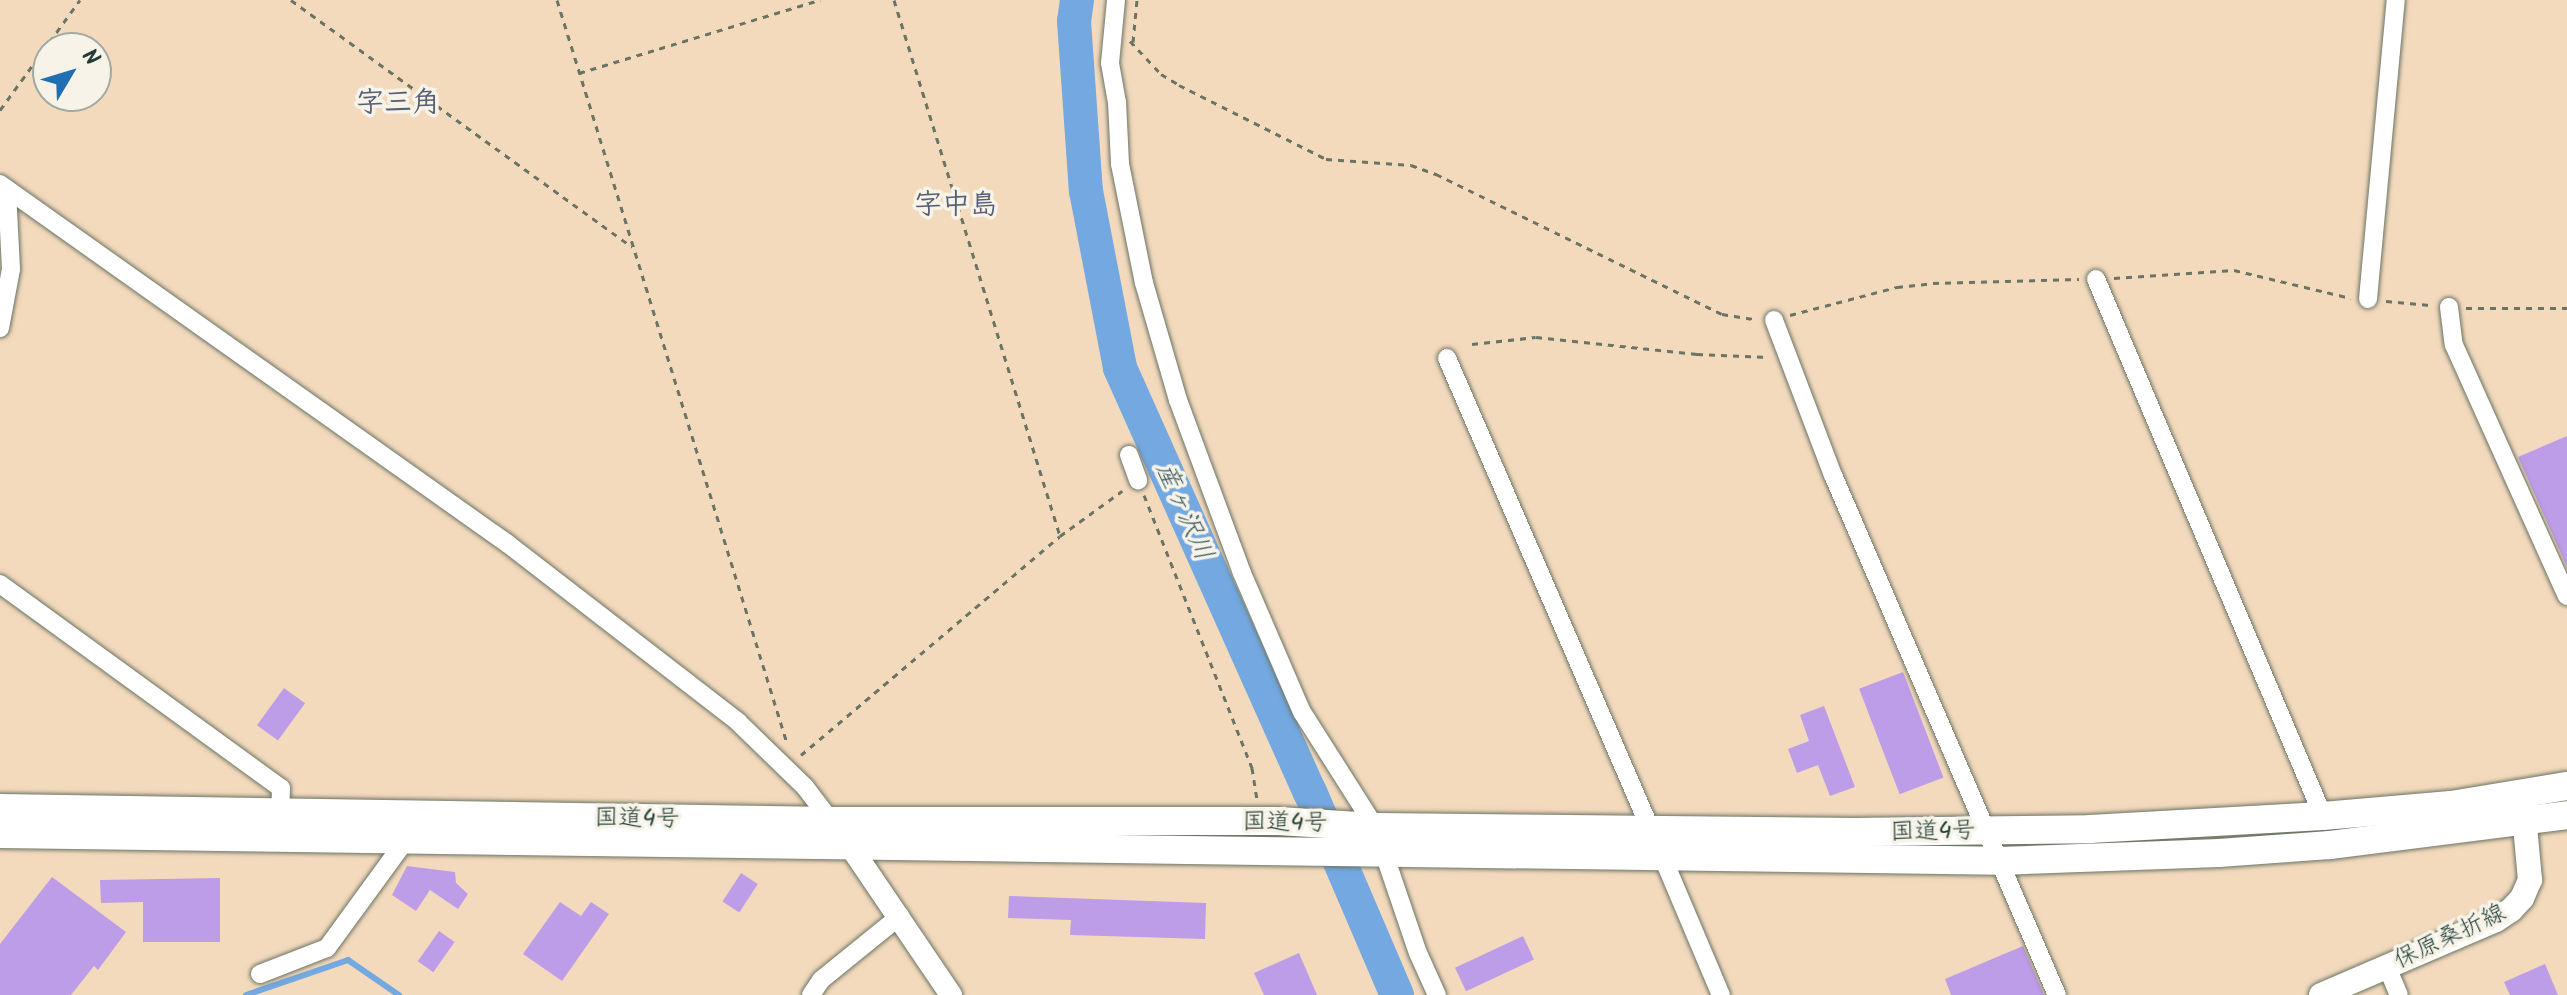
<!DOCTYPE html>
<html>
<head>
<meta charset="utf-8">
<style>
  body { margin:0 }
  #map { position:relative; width:2567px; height:995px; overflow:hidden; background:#f4dabd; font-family:Kalam,"Klee One",sans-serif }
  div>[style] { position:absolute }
  .stream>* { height:6px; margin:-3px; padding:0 3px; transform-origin:3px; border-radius:3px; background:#73a8e0 }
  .river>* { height:34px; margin:-17px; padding:0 17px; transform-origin:17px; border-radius:17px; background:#73a8e0 }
  .building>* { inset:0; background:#bd9de7; transform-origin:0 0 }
  .path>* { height:3px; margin-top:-1.5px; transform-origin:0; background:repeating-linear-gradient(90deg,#6a7464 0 6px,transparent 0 12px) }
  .roads { filter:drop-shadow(0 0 2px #6a7464) drop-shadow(0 0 2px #6a7464) }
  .minor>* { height:18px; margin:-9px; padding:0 9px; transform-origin:9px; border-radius:9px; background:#fff }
  .tertiary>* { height:22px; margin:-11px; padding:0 11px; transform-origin:11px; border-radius:11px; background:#fff }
  .secondary>* { height:24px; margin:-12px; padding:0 12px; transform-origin:12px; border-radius:12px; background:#fff }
  .trunk>* { height:28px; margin:-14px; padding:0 14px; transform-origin:14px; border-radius:14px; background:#fff }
  span { translate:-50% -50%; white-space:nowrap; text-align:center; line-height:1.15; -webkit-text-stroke:7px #f7f3e8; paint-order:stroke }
  .street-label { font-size:24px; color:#1f3d34 }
  .water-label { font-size:26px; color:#34585f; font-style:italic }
  .quarter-label { font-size:28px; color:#565f73; font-weight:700 }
  .north { position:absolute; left:32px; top:32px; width:80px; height:80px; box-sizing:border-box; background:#f7f3e8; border:2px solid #a1aaa0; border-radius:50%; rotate:52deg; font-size:22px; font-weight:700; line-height:32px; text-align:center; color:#1f3d34 }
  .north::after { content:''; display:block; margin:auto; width:28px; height:36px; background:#1f6fb2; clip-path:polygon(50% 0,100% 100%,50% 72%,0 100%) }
</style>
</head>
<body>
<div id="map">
  <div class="stream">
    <i style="left:246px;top:995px;width:108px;rotate:-18.9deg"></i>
    <i style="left:348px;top:960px;width:62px;rotate:34.5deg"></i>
  </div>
  <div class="river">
    <i style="left:1077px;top:0;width:21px;rotate:98deg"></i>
    <i style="left:1074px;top:21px;width:170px;rotate:86deg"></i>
    <i style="left:1086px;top:191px;width:180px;rotate:79.1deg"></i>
    <i style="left:1120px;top:368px;width:465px;rotate:65.9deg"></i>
    <i style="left:1310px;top:792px;width:221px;rotate:66.8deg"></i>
  </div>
  <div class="building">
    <i style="clip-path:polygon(2567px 436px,2567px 567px,2518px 457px)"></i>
    <i style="left:1903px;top:672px;width:113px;height:47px;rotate:69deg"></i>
    <i style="left:284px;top:688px;width:26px;height:46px;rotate:36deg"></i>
    <i style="clip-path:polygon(1824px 706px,1855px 787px,1830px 796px,1818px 765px,1797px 773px,1788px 749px,1809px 741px,1800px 715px)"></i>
    <i style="clip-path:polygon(407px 866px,455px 872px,456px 883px,468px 894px,458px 909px,430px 890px,416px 911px,392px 895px)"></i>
    <i style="left:741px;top:873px;width:20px;height:34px;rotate:33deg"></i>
    <i style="clip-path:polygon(52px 877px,126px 932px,98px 970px,94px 966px,71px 995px,0 995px,0 944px)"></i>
    <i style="clip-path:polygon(220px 878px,220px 942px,143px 942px,143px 902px,101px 903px,100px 880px)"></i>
    <i style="clip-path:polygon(1009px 896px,1206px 903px,1205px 939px,1070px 935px,1071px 920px,1008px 918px)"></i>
    <i style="clip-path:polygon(560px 902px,581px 916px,591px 902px,609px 914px,562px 981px,523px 954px)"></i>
    <i style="left:439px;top:931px;width:19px;height:37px;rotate:35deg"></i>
    <i style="left:1523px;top:936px;width:26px;height:75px;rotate:65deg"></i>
    <i style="clip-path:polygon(2023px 946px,2044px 995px,1951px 995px,1945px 979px)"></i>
    <i style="clip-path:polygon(1299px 953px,1317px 995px,1264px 995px,1254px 973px)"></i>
    <i style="clip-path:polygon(2545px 964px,2558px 995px,2510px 995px,2504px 982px)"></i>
  </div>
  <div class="path">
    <i style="left:291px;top:0;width:421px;rotate:35.9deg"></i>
    <i style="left:557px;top:0;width:778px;rotate:72.8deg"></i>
    <i style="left:894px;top:0;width:561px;rotate:72.79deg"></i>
    <i style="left:1130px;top:41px;width:45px;rotate:46.8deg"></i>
    <i style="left:1161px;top:74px;width:21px;rotate:31deg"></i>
    <i style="left:1179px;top:85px;width:165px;rotate:26.7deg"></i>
    <i style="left:1326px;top:159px;width:85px;rotate:4deg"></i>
    <i style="left:1411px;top:165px;width:27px;rotate:20deg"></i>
    <i style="left:1436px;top:174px;width:318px;rotate:26.1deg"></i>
    <i style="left:1722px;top:314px;width:33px;rotate:9deg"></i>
    <i style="left:1133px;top:42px;width:42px;rotate:-84.6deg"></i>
    <i style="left:579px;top:73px;width:252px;rotate:-16.9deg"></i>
    <i style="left:0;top:110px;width:136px;rotate:-54deg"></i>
    <i style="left:2114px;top:278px;width:120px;rotate:-3.8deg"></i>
    <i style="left:2234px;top:270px;width:120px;rotate:13.5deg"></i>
    <i style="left:2386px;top:301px;width:44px;rotate:5.2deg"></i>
    <i style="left:2466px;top:308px;width:101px"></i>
    <i style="left:1790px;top:315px;width:111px;rotate:-14.7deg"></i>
    <i style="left:1897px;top:287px;width:36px;rotate:-6deg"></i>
    <i style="left:1933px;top:283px;width:146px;rotate:-1.6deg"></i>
    <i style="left:1472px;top:344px;width:64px;rotate:-6.2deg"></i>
    <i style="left:1536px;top:337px;width:162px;rotate:6deg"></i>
    <i style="left:1697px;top:354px;width:71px;rotate:2.4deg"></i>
    <i style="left:1144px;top:495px;width:294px;rotate:68.4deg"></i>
    <i style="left:1252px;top:768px;width:30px;rotate:81deg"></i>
    <i style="left:801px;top:755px;width:339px;rotate:-40.2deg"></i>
    <i style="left:1060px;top:536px;width:77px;rotate:-36deg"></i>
  </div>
  <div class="roads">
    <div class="minor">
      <i style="left:1116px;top:0;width:63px;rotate:95.4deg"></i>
      <i style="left:1110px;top:63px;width:40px;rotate:80deg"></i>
      <i style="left:1117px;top:102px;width:62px;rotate:87.2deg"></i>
      <i style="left:1120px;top:164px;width:121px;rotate:78.6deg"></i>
      <i style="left:1144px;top:283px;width:122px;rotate:73.8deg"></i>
      <i style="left:1178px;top:400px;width:184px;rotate:69.7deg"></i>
      <i style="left:1242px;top:573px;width:151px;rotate:66.7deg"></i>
      <i style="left:1302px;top:712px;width:136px;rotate:57.6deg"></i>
      <i style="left:1375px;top:827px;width:133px;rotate:71.2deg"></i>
      <i style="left:1418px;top:953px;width:46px;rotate:65.7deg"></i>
      <i style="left:0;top:184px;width:623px;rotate:35.32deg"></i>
      <i style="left:508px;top:544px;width:291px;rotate:37.7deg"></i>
      <i style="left:738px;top:722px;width:93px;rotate:44.1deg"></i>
      <i style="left:805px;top:787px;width:43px;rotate:52.6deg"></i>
      <i style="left:2096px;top:279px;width:583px;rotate:67.09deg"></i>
      <i style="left:2368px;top:299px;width:300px;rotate:-84.7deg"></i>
      <i style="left:2449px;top:307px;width:38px;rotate:83deg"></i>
      <i style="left:2454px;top:345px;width:275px;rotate:65.8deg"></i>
      <i style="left:1774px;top:320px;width:166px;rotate:69.2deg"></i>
      <i style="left:1833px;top:475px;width:566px;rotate:66.7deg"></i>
      <i style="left:0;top:328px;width:60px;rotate:-79.4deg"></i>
      <i style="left:11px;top:269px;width:80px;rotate:-92.9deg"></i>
      <i style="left:1447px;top:358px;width:512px;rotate:66.64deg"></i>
      <i style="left:1129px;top:455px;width:27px;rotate:70deg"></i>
      <i style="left:0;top:584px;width:347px;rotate:36deg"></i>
      <i style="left:281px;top:788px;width:27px;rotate:92deg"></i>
      <i style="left:1663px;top:858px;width:149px;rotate:67.1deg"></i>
      <i style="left:2387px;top:967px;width:30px;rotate:67deg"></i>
      <i style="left:260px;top:974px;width:72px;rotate:-21.2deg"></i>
      <i style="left:327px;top:948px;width:132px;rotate:-53.9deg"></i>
      <i style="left:811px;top:995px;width:18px;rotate:-56deg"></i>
      <i style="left:821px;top:980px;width:102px;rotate:-39deg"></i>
    </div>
    <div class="tertiary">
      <i style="left:844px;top:837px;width:191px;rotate:55.9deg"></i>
    </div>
    <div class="secondary">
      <i style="left:2321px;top:995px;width:190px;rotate:-23.2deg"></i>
      <i style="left:2496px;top:920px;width:18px;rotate:-34deg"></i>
      <i style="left:2511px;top:910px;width:16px;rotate:-47deg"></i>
      <i style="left:2522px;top:898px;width:20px;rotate:-66deg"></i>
      <i style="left:2530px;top:880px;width:75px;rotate:-95.3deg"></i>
    </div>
    <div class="trunk">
      <i style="left:0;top:808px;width:831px;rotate:0.9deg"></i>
      <i style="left:831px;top:821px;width:447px"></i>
      <i style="left:1278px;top:821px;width:97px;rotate:3.5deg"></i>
      <i style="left:1375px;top:827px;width:481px;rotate:0.6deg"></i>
      <i style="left:1856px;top:832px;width:234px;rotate:-0.7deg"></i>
      <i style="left:2090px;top:829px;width:233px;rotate:-3.2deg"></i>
      <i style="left:2323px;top:816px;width:128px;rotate:-4.9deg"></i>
      <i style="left:2451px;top:805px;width:118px;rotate:-9.3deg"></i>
      <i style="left:0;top:834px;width:1999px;rotate:0.77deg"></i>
      <i style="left:1999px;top:861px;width:220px;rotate:-2.1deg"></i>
      <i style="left:2219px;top:853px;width:111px;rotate:-4.1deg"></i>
      <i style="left:2330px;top:845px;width:239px;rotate:-7.2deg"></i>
    </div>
  </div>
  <div class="street-label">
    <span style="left:637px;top:819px;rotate:1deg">国道4号</span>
    <span style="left:1285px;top:823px;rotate:1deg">国道4号</span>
    <span style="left:1933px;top:832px;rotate:-1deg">国道4号</span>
    <span style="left:2450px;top:937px;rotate:-25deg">保原桑折線</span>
  </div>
  <div class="water-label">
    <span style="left:1183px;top:512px;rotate:66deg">産ヶ沢川</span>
  </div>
  <div class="quarter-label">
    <span style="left:398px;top:104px">字三角</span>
    <span style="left:956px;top:206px">字中島</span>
  </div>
  <div class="north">N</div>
</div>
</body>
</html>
